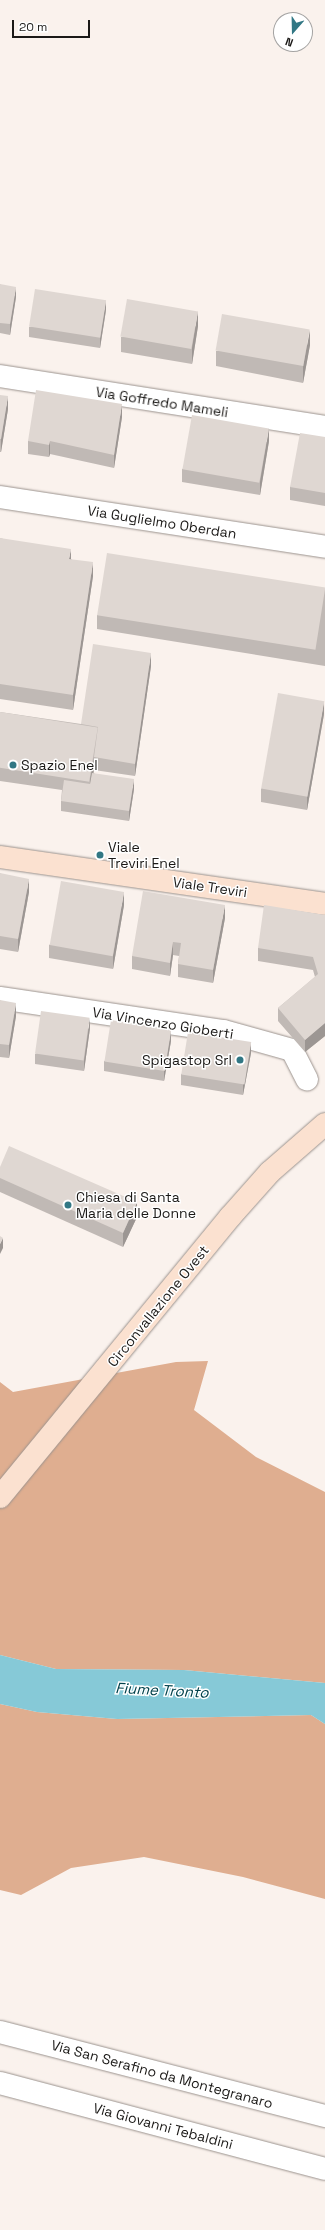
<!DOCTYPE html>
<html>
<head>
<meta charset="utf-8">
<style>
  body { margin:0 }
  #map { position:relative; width:325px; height:2230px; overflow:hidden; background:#faf2ed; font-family:"Space Grotesk",sans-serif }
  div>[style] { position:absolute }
  .forest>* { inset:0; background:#dfae90 }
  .water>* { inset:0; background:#86c9d7 }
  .roads { filter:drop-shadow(0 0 1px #9b938e) drop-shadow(0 0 1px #9b938e) }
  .street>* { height:22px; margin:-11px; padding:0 11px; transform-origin:11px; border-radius:11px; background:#fff }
  .secondary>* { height:22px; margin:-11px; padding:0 11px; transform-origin:11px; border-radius:11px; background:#fbe1d0 }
  .wall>* { inset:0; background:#c0b9b5 }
  .shaded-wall>* { inset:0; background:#9c9693 }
  .building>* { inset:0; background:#dfd7d2; transform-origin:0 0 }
  .dots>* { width:11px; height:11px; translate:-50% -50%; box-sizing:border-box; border:2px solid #fff; border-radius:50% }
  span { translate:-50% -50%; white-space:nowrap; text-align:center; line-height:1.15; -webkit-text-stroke:3px #fff; paint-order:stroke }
  .street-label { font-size:14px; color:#1b1917 }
  .poi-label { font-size:14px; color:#1b1917 }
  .left { translate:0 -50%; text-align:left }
  .right { translate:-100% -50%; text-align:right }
  .water-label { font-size:15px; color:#00414b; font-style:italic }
  .north { position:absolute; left:273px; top:12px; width:40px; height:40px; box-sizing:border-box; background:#fff; border:1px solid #a4a3a2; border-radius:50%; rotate:200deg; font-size:11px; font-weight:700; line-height:16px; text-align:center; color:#1b1917 }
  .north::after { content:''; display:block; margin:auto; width:14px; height:18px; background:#317784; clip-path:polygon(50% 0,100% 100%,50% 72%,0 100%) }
  .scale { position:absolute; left:12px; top:20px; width:78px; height:18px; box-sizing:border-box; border:2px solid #1b1917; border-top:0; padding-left:5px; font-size:12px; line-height:14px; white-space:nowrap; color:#1b1917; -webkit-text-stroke:3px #fff; paint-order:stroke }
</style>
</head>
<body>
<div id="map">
  <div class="forest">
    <i style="clip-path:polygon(208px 1361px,194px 1410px,256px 1457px,325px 1492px,325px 1683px,184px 1670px,56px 1669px,0 1655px,0 1382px,13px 1392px,176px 1362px)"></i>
    <i style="clip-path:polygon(0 1704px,37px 1712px,117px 1719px,311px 1715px,325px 1724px,325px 1899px,243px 1877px,144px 1857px,71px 1868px,21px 1895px,0 1890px)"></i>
  </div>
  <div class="water">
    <i style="clip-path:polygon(0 1655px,56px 1669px,184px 1670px,325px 1683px,325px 1724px,311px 1715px,117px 1719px,37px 1712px,0 1704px)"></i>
  </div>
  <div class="roads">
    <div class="street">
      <i style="left:0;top:376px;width:329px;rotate:8.9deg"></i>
      <i style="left:0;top:497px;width:329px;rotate:8.7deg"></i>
      <i style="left:0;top:998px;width:226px;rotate:8.4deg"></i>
      <i style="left:224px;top:1031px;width:71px;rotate:15.6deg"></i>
      <i style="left:292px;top:1050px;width:33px;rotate:63deg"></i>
      <i style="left:0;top:2032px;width:336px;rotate:14.5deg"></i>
      <i style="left:0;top:2083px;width:336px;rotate:14.8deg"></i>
    </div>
    <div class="secondary">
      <i style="left:0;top:857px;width:328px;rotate:8.2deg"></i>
      <i style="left:0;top:1497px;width:362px;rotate:-50.6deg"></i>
      <i style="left:230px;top:1217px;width:60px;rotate:-48.4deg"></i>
      <i style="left:270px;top:1172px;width:73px;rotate:-41.1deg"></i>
    </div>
  </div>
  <div class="wall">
    <i style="clip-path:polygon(0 284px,16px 297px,10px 335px,0 333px)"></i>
    <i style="clip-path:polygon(106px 310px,100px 348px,29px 337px,29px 327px)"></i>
    <i style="clip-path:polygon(198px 326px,192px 364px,121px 352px,121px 337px)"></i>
    <i style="clip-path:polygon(310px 345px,303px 383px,216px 366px,216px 351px)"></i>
    <i style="clip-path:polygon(0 395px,8px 409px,1px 452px,0 452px)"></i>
    <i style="clip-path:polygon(122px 417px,114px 468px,50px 454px,49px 457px,28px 454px,28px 441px)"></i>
    <i style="clip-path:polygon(325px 437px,325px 506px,290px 500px,290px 487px)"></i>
    <i style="clip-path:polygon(269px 441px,260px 495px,182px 482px,182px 469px)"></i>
    <i style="clip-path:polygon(0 538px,71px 559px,93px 576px,73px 710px,0 699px)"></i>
    <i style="clip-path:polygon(325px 588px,325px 666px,97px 629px,97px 615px)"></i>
    <i style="clip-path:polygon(151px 666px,135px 776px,94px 770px,93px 773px,134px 789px,129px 821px,61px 811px,61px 801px,62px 790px,0 781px,0 712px,81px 724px)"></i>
    <i style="clip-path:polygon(324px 714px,307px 810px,261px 802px,261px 789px)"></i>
    <i style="clip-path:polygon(0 873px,29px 892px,18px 952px,0 949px)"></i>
    <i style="clip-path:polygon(124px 905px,113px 969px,49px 958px,49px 945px)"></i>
    <i style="clip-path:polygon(325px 915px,325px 1036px,305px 1052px,278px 1021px,278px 1008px,315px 977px,313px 970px,258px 961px,258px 948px)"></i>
    <i style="clip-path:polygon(225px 918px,213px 983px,178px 977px,178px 964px,179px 956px,173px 955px,170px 976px,132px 969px,132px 956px)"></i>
    <i style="clip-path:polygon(0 1000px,16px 1016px,9px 1058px,0 1057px)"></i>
    <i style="clip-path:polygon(90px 1028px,84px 1071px,35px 1064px,35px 1054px)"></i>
    <i style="clip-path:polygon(171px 1041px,164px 1081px,104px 1071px,104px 1061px)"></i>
    <i style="clip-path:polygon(251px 1053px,243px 1095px,181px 1085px,181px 1074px)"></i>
    <i style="clip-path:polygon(0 1167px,137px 1217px,123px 1247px,0 1192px)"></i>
  </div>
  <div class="shaded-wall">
    <i style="clip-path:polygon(16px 287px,16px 297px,10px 335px,10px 324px)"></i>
    <i style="clip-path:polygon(106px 300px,106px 310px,100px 348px,100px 338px)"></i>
    <i style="clip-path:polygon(198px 311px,198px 326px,192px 364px,192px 348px)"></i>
    <i style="clip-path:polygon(310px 330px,310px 345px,303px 383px,303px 367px)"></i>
    <i style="clip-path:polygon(8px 396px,8px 409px,1px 452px,1px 439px)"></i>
    <i style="clip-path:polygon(122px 404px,122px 417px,114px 468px,114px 455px)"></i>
    <i style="clip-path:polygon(269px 428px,269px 441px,260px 495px,260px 482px)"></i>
    <i style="clip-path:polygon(50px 441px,50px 454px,49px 457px,49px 445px)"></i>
    <i style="clip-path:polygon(71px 549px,71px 563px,69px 559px)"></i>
    <i style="clip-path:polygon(93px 562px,93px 576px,73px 710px,73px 695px)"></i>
    <i style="clip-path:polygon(151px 653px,151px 666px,135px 776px,135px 764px)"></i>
    <i style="clip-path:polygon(324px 701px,324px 714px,307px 810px,307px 797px)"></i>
    <i style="clip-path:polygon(94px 757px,94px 770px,90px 795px,90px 780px)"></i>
    <i style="clip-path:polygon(134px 779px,134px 789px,129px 821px,129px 811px)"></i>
    <i style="clip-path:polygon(29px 879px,29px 892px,18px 952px,18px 939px)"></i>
    <i style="clip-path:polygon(124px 892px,124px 905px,113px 969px,113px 956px)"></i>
    <i style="clip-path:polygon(225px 905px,225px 918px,213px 983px,213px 970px)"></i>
    <i style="clip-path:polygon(173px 942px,173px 955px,170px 976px,170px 963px)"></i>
    <i style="clip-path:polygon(16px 1003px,16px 1016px,9px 1058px,9px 1045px)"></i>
    <i style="clip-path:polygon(90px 1018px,90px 1028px,84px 1071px,84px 1061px)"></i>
    <i style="clip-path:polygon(325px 1023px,325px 1036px,305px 1052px,305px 1040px)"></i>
    <i style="clip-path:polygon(171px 1030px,171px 1041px,164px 1081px,164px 1071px)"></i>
    <i style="clip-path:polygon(251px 1042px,251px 1053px,243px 1095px,243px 1085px)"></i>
    <i style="clip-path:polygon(137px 1202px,137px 1217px,123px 1247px,123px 1233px)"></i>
    <i style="clip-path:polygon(3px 1238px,3px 1248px,0 1254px,0 1244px)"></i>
  </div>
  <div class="building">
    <i style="clip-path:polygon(0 284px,16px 287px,10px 324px,0 323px)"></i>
    <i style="left:35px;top:289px;width:72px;height:38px;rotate:9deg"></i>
    <i style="left:127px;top:299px;width:72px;height:38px;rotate:10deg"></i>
    <i style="left:222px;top:314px;width:89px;height:37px;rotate:10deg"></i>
    <i style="clip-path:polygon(36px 390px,122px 404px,114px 455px,50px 441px,49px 445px,28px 441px)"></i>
    <i style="clip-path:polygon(0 395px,8px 396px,1px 439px,0 439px)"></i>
    <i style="left:192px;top:415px;width:78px;height:55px;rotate:10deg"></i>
    <i style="clip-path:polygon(300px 433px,325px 437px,325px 493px,290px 487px)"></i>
    <i style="clip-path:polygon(0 538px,71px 549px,69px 559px,93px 562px,73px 695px,0 684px)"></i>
    <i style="left:107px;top:553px;width:221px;height:63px;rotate:9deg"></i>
    <i style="clip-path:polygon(93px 644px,151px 653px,135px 764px,94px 757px,98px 727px,81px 724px)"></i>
    <i style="left:278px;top:693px;width:47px;height:97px;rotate:10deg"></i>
    <i style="left:0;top:712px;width:99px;height:55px;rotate:9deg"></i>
    <i style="clip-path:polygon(92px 773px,134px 779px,129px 811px,61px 801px,64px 780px,90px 784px)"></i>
    <i style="clip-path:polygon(0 873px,29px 879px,18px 939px,0 936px)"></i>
    <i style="left:61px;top:881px;width:64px;height:65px;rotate:10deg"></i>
    <i style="clip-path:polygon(143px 891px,225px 905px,213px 970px,178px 964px,181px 943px,173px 942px,170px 963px,132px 956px)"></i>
    <i style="clip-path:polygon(264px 905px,325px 915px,325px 1023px,305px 1040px,278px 1008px,318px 974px,313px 957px,258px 948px)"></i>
    <i style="clip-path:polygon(0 1000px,16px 1003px,9px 1045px,0 1044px)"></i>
    <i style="left:41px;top:1011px;width:49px;height:43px;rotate:8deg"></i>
    <i style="left:111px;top:1020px;width:61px;height:42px;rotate:9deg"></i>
    <i style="left:188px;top:1032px;width:64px;height:43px;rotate:9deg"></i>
    <i style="clip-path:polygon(9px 1146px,137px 1202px,123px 1233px,0 1178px,0 1167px)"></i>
    <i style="clip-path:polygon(0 1236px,3px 1238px,0 1244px)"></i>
  </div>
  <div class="dots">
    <i style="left:13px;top:765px;background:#317784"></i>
    <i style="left:100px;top:855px;background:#317784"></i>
    <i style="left:240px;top:1060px;background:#317784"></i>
    <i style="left:68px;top:1205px;background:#317784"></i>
  </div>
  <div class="street-label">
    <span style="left:162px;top:402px;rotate:9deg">Via Goffredo Mameli</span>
    <span style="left:162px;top:522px;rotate:9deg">Via Guglielmo Oberdan</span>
    <span style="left:210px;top:887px;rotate:8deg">Viale Treviri</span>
    <span style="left:163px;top:1023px;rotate:9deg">Via Vincenzo Gioberti</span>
    <span style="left:158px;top:1306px;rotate:-51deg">Circonvallazione Ovest</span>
    <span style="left:162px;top:2074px;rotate:15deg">Via San Serafino da Montegranaro</span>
    <span style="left:163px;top:2126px;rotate:15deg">Via Giovanni Tebaldini</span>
  </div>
  <div class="poi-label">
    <span class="left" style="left:21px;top:765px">Spazio Enel</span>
    <span class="left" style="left:108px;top:855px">Viale<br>Treviri Enel</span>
    <span class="right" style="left:232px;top:1060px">Spigastop Srl</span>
    <span class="left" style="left:76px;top:1205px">Chiesa di Santa<br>Maria delle Donne</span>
  </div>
  <div class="water-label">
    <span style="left:162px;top:1690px;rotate:3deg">Fiume Tronto</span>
  </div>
  <div class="north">N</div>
  <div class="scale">20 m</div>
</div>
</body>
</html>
